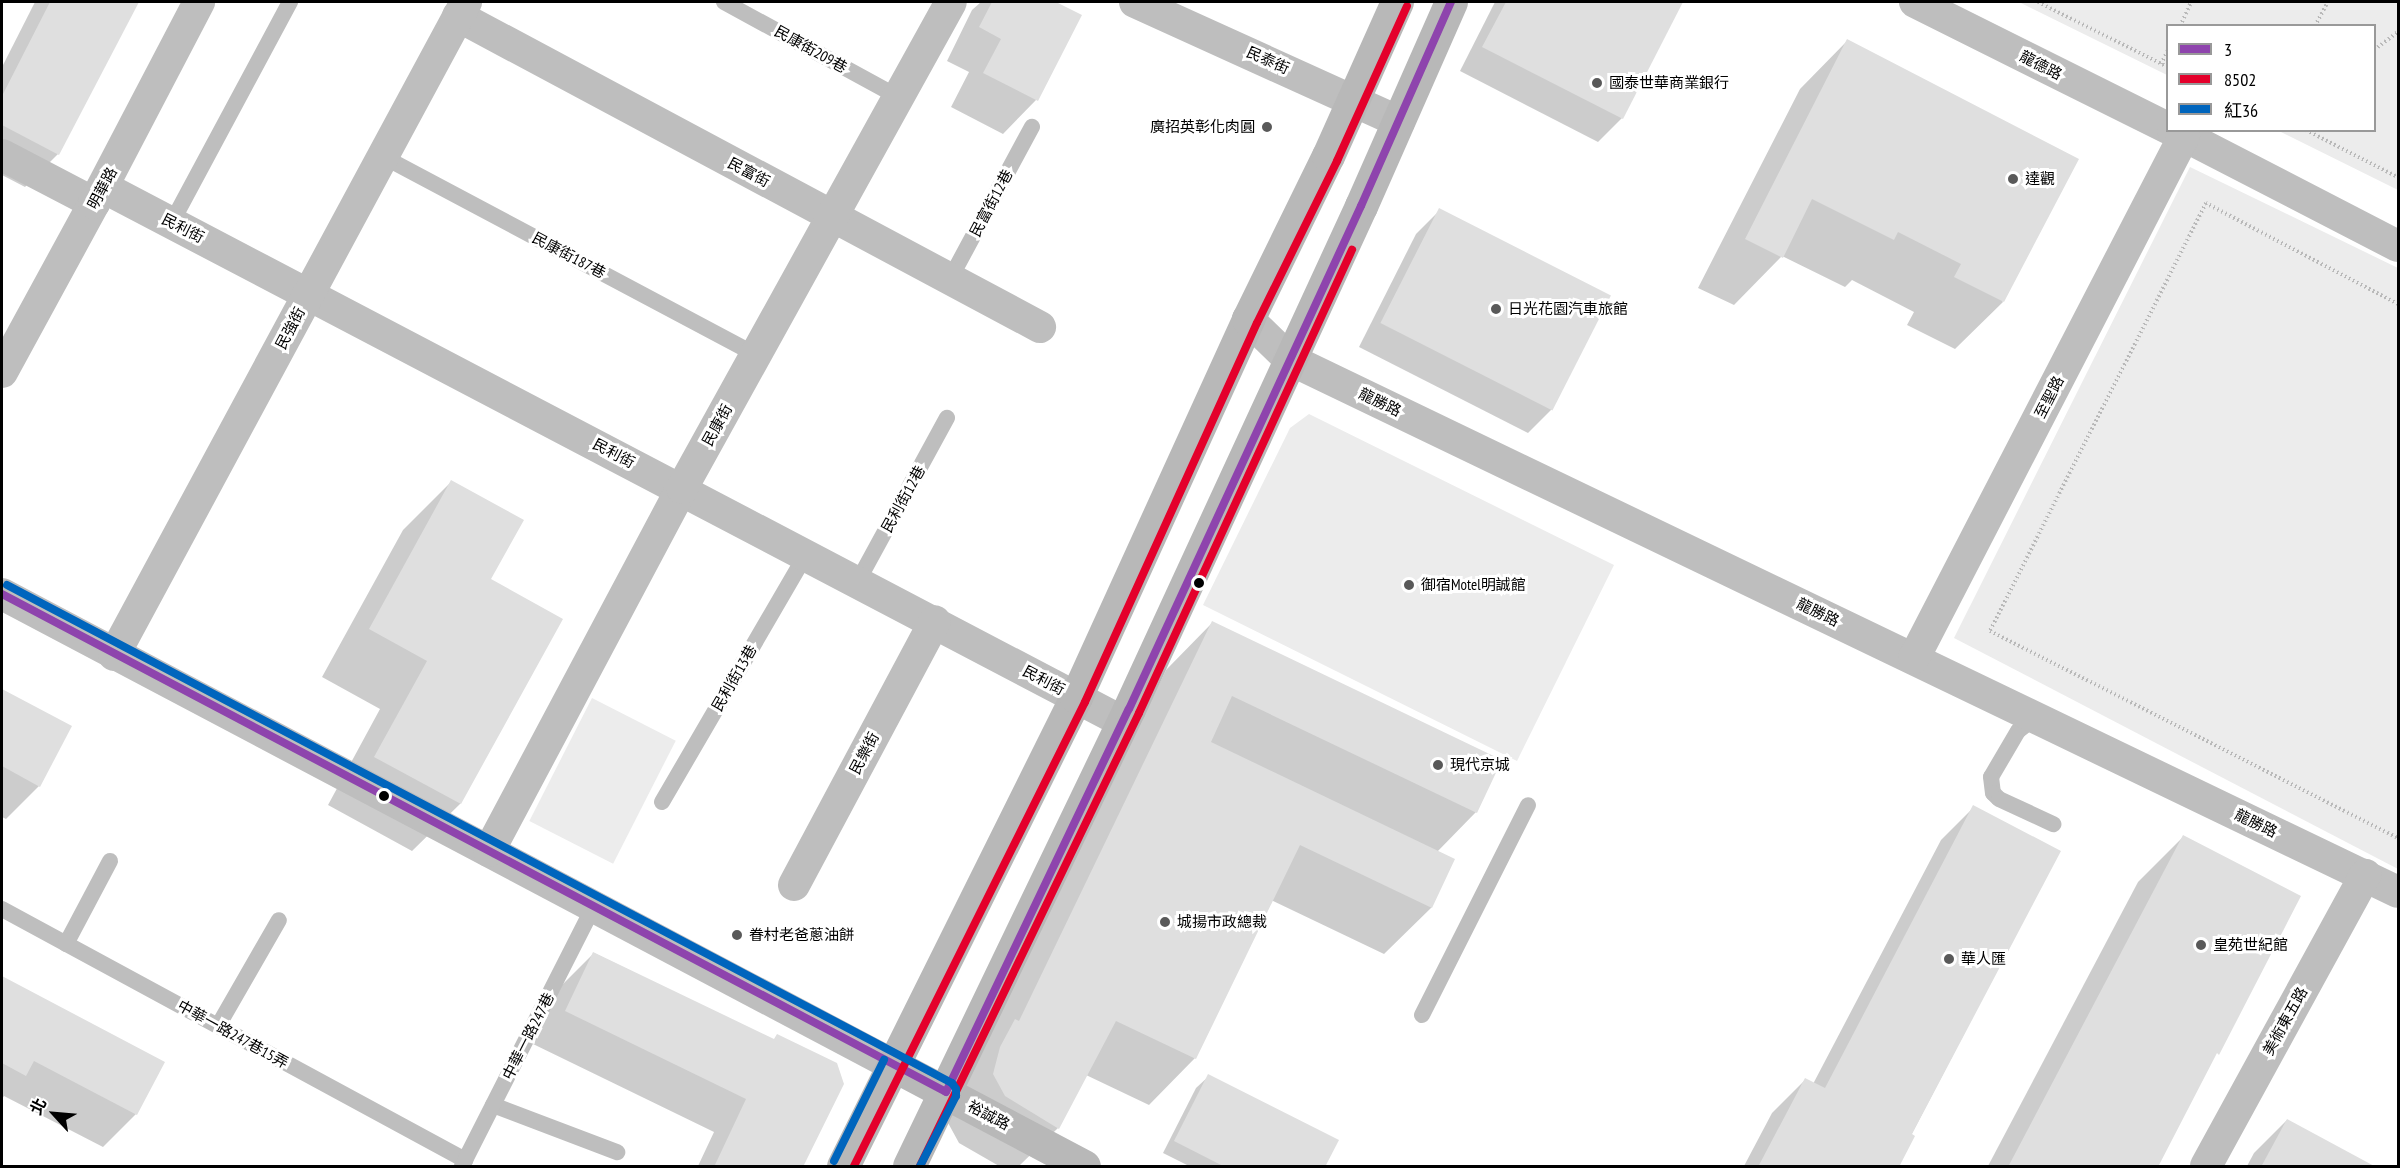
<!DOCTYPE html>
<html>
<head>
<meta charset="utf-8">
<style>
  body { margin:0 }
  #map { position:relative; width:2400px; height:1168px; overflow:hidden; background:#fff; font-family:"PT Sans Narrow","Noto Sans TC",sans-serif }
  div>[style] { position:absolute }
  .green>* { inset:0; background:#ececec; transform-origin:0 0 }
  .shadow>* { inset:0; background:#0003 }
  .building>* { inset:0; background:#dfdfdf; transform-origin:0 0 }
  .path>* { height:4px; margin-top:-2px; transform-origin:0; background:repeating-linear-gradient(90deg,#b9b9b9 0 1.5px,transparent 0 4.5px) }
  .lane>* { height:16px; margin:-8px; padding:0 8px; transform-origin:8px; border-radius:8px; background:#bebebe }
  .street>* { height:32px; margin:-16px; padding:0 16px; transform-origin:16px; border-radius:16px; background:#bebebe }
  .secondary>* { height:33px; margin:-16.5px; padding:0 16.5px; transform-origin:16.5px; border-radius:16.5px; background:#b8b8b8 }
  .bus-1>* { height:8px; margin:-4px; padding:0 4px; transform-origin:4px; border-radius:4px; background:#8e44ad }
  .bus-2>* { height:8px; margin:-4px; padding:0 4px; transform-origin:4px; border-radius:4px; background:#e4002b }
  .bus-3>* { height:8px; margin:-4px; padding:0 4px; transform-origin:4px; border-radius:4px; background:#0065bd }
  .dots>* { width:16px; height:16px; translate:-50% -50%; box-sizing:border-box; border:3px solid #fff; border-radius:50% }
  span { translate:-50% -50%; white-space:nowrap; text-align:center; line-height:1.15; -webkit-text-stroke:6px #fff; paint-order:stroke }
  .street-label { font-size:15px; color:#000 }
  .poi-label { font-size:15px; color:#000 }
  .left { translate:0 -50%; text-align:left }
  .right { translate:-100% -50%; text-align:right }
  .frame { position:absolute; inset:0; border:3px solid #000; pointer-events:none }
  .legend { position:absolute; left:2166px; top:24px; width:210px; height:108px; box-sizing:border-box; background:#fff; border:2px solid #999; margin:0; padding:8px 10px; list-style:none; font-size:18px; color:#000 }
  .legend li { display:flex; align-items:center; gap:12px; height:30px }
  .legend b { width:30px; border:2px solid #999 }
  .north { position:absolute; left:24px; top:1084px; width:60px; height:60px; -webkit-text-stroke:4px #fff; paint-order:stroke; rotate:296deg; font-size:16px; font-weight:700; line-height:24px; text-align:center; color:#000 }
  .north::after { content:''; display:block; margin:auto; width:21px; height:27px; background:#000; clip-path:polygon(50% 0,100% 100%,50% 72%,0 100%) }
</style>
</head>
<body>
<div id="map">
  <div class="green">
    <i style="clip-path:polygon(2019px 2px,2398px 2px,2398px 190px,2279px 131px,2374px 130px,2374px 26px,2168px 26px,2167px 75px)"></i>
    <i style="clip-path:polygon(2190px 167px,2398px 268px,2398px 869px,1954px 638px)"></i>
    <i style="clip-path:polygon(1309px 414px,1614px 565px,1517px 761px,1203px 605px,1290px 428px)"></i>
    <i style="left:592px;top:698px;width:94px;height:138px;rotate:27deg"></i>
  </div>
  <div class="shadow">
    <i style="clip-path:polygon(35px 2px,137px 2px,58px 154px,25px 187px,2px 175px,2px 67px)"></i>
    <i style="clip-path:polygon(981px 2px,1053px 2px,1080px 15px,1036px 100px,1003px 134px,951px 107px,969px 72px,947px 61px,972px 10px)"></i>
    <i style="clip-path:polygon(1495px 2px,1681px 2px,1622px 118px,1598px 142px,1460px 71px)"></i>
    <i style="clip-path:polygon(1847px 41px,2003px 302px,1955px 349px,1907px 325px,1914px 312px,1852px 280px,1845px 287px,1782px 256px,1734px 305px,1698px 288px,1800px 89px)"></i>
    <i style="clip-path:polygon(1440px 210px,1609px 296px,1552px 409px,1528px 433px,1359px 347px,1416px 234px)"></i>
    <i style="clip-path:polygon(451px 482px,489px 580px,561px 619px,460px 804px,412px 851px,328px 805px,380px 709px,322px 677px,403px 530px)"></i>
    <i style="clip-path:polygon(1212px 623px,1476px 812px,1437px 852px,1453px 860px,1431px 908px,1384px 954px,1271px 900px,1195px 1058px,1149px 1105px,1086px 1075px,1058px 1128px,1019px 1166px,999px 1166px,959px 1143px,947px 1121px,1166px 670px)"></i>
    <i style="clip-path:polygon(2px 690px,70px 727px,39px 786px,6px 819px,2px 817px)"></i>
    <i style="clip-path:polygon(1974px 807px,2059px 852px,1895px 1166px,1744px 1166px,1772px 1113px,1805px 1080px,1813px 1084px,1941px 840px)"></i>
    <i style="clip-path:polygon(2183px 837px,2157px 1166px,1988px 1166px,2138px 882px)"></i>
    <i style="clip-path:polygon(594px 953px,773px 1040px,801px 1166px,698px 1166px,714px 1132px,533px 1044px,561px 986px)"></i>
    <i style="clip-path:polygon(8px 981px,163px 1062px,136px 1114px,103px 1147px,4px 1096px,2px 1099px,2px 987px)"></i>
    <i style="clip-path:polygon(1209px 1076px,1324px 1166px,1189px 1166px,1163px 1153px,1196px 1088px)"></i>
    <i style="clip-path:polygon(2287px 1120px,2354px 1166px,2247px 1166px,2254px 1153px)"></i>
  </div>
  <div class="building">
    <i style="clip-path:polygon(50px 2px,139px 2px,59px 155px,2px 125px,2px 96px)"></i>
    <i style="clip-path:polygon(992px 2px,1056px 2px,1082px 15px,1038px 101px,983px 73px,1001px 39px,979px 27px)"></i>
    <i style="clip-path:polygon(1506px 2px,1683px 2px,1623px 119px,1482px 47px)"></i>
    <i style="clip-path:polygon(1847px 39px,2079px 159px,2004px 302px,1954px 277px,1961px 264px,1898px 232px,1894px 240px,1812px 199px,1783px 258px,1745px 239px)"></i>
    <i style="left:1439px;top:208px;width:193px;height:129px;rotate:27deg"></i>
    <i style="clip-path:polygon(451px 480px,524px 520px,491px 579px,563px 619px,461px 804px,374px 757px,427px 661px,369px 629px)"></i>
    <i style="clip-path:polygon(1212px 621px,1502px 760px,1477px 813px,1232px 696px,1211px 742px,1455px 859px,1432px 908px,1300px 845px,1196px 1059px,1116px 1021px,1059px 1129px,1005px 1096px,993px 1074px,1000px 1047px,1015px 1019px,1019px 1021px)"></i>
    <i style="clip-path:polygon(2px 689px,72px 726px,40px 787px,2px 766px)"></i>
    <i style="clip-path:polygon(1973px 805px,2061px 851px,1912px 1134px,1915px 1136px,1899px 1167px,1758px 1167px,1805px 1078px,1825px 1088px)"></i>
    <i style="clip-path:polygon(2183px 835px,2301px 896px,2219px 1055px,2217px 1053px,2158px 1167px,2008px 1167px)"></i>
    <i style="clip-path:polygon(593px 952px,774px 1039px,777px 1034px,837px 1063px,844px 1084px,803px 1167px,714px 1167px,746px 1099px,565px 1011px)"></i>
    <i style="clip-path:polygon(2px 976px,165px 1062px,137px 1115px,34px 1061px,26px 1076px,2px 1063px)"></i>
    <i style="clip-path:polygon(1208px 1074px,1339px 1140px,1325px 1167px,1225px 1167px,1174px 1141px)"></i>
    <i style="clip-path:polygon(2287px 1119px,2376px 1167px,2261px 1167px)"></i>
  </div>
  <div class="path">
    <i style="left:2038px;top:2px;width:145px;rotate:26.6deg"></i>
    <i style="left:2180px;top:26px;width:26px;rotate:-65deg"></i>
    <i style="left:2315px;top:26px;width:27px;rotate:-62deg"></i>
    <i style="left:2374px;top:50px;width:30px;rotate:-37deg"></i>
    <i style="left:2161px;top:64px;width:16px;rotate:-63deg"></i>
    <i style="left:2306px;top:130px;width:103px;rotate:27.1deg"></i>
    <i style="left:2398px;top:304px;width:217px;rotate:-152.3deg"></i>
    <i style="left:2206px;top:203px;width:479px;rotate:116.8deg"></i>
    <i style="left:1990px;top:631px;width:458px;rotate:26.9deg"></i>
  </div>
  <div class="lane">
    <i style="left:724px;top:2px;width:198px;rotate:28.6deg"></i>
    <i style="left:382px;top:156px;width:424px;rotate:28deg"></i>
    <i style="left:172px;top:222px;width:250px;rotate:-61.8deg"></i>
    <i style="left:950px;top:279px;width:173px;rotate:-61.7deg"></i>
    <i style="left:858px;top:581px;width:186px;rotate:-61.4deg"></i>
    <i style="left:2040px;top:720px;width:14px;rotate:163deg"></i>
    <i style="left:2027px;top:724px;width:11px;rotate:142deg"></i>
    <i style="left:2018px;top:731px;width:53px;rotate:120.4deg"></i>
    <i style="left:1991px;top:777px;width:16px;rotate:83deg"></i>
    <i style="left:1993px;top:793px;width:8px;rotate:45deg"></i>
    <i style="left:1999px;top:799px;width:60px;rotate:24.8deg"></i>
    <i style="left:662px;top:802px;width:288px;rotate:-59.8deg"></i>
    <i style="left:2px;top:909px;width:527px;rotate:28.46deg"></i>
    <i style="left:66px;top:944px;width:94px;rotate:-62.1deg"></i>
    <i style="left:1422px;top:1015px;width:235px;rotate:-63.2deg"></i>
    <i style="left:218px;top:1026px;width:122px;rotate:-60.1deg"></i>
    <i style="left:493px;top:1105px;width:133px;rotate:20.8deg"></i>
    <i style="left:462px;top:1166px;width:292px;rotate:-63.1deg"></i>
  </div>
  <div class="street">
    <i style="left:1135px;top:2px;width:290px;rotate:24.4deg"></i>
    <i style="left:1915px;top:2px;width:283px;rotate:26.5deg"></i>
    <i style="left:458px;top:16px;width:660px;rotate:28.12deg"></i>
    <i style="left:2173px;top:130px;width:253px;rotate:27.3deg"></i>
    <i style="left:2px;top:155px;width:104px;rotate:27.6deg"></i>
    <i style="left:103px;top:187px;width:1152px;rotate:27.68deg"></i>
    <i style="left:1248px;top:319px;width:57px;rotate:44.3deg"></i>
    <i style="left:1289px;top:359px;width:1230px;rotate:25.67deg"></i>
    <i style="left:2px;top:372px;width:192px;rotate:-61.4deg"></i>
    <i style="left:94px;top:203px;width:227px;rotate:-62.4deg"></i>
    <i style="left:2px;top:594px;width:1008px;rotate:27.86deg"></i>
    <i style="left:114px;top:655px;width:742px;rotate:-61.67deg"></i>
    <i style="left:1914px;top:658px;width:588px;rotate:-62.65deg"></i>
    <i style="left:489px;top:851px;width:411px;rotate:-62deg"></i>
    <i style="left:682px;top:488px;width:555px;rotate:-61.04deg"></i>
    <i style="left:794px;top:885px;width:299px;rotate:-61.9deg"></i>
    <i style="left:2206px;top:1166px;width:332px;rotate:-61.3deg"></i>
  </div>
  <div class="secondary">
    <i style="left:893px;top:1065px;width:216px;rotate:27.9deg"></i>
    <i style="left:843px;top:1166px;width:524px;rotate:-63.58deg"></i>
    <i style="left:1076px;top:697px;width:415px;rotate:-65.5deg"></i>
    <i style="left:1248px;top:319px;width:182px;rotate:-63.9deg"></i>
    <i style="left:1328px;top:156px;width:169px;rotate:-65.9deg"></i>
    <i style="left:909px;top:1166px;width:507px;rotate:-64.29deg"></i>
    <i style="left:1129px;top:709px;width:554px;rotate:-65.24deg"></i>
    <i style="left:1361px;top:206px;width:223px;rotate:-66.2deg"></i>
  </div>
  <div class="bus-1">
    <i style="left:2px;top:594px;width:1067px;rotate:27.81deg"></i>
    <i style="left:946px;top:1092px;width:424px;rotate:-64.5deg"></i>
    <i style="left:1129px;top:709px;width:554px;rotate:-65.24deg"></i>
    <i style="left:1361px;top:206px;width:223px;rotate:-66.2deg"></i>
  </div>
  <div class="bus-2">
    <i style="left:854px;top:1166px;width:518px;rotate:-63.53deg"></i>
    <i style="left:1085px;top:702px;width:416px;rotate:-65.6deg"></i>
    <i style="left:1257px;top:323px;width:181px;rotate:-63.7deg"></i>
    <i style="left:1337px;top:161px;width:170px;rotate:-65.7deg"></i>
    <i style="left:920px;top:1166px;width:503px;rotate:-64.2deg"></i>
    <i style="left:1139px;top:713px;width:510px;rotate:-65.3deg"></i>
  </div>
  <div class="bus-3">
    <i style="left:7px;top:585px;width:1068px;rotate:27.79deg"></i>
    <i style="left:952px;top:1083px;width:7px;rotate:56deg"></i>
    <i style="left:956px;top:1089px;width:7px;rotate:90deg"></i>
    <i style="left:956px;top:1096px;width:79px;rotate:117.2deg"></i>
    <i style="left:834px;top:1161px;width:113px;rotate:-63.7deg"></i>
  </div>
  <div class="dots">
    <i style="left:1597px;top:83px;background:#595959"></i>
    <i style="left:1267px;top:127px;background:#595959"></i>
    <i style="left:2013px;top:179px;background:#595959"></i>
    <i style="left:1496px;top:309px;background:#595959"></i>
    <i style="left:1199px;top:583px;background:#000"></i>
    <i style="left:1409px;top:585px;background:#595959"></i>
    <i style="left:1438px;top:765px;background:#595959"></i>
    <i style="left:384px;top:796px;background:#000"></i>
    <i style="left:1165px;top:922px;background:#595959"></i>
    <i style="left:737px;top:935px;background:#595959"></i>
    <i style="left:2201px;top:945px;background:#595959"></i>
    <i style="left:1949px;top:959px;background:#595959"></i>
  </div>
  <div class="street-label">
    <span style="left:811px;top:49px;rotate:29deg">民康街209巷</span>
    <span style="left:1268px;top:60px;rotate:24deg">民泰街</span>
    <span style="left:2041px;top:65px;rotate:27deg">龍德路</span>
    <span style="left:749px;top:172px;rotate:28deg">民富街</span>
    <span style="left:102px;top:188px;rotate:-62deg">明華路</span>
    <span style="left:991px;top:203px;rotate:-62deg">民富街12巷</span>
    <span style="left:183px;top:228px;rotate:27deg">民利街</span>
    <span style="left:569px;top:255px;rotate:28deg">民康街187巷</span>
    <span style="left:290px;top:328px;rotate:-62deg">民強街</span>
    <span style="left:2049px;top:397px;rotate:-63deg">至聖路</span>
    <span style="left:1380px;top:402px;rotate:26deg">龍勝路</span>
    <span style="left:717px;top:425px;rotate:-61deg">民康街</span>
    <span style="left:614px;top:453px;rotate:28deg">民利街</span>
    <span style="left:903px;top:499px;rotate:-61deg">民利街12巷</span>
    <span style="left:1818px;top:612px;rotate:26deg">龍勝路</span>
    <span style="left:734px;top:678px;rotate:-60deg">民利街13巷</span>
    <span style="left:1044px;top:680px;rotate:28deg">民利街</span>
    <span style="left:864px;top:753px;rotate:-62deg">民樂街</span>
    <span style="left:2256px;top:823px;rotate:26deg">龍勝路</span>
    <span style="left:2285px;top:1021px;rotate:-61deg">美術東五路</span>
    <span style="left:233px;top:1034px;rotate:29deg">中華一路247巷15弄</span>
    <span style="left:528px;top:1036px;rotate:-63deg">中華一路247巷</span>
    <span style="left:989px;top:1115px;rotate:28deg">裕誠路</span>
  </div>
  <div class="poi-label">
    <span class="left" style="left:1609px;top:83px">國泰世華商業銀行</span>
    <span class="right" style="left:1255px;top:127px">廣招英彰化肉圓</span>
    <span class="left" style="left:2025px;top:179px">達觀</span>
    <span class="left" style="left:1508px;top:309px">日光花園汽車旅館</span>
    <span class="left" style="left:1421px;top:585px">御宿Motel明誠館</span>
    <span class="left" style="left:1450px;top:765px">現代京城</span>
    <span class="left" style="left:1177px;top:922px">城揚市政總裁</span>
    <span class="left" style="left:749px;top:935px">眷村老爸蔥油餅</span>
    <span class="left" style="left:2213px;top:945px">皇苑世紀館</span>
    <span class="left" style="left:1961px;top:959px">華人匯</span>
  </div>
  <div class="frame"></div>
  <ul class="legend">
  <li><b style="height:8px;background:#8e44ad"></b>3</li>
  <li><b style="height:8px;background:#e4002b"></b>8502</li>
  <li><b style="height:8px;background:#0065bd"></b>紅36</li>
  </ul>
  <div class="north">北</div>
</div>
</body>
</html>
